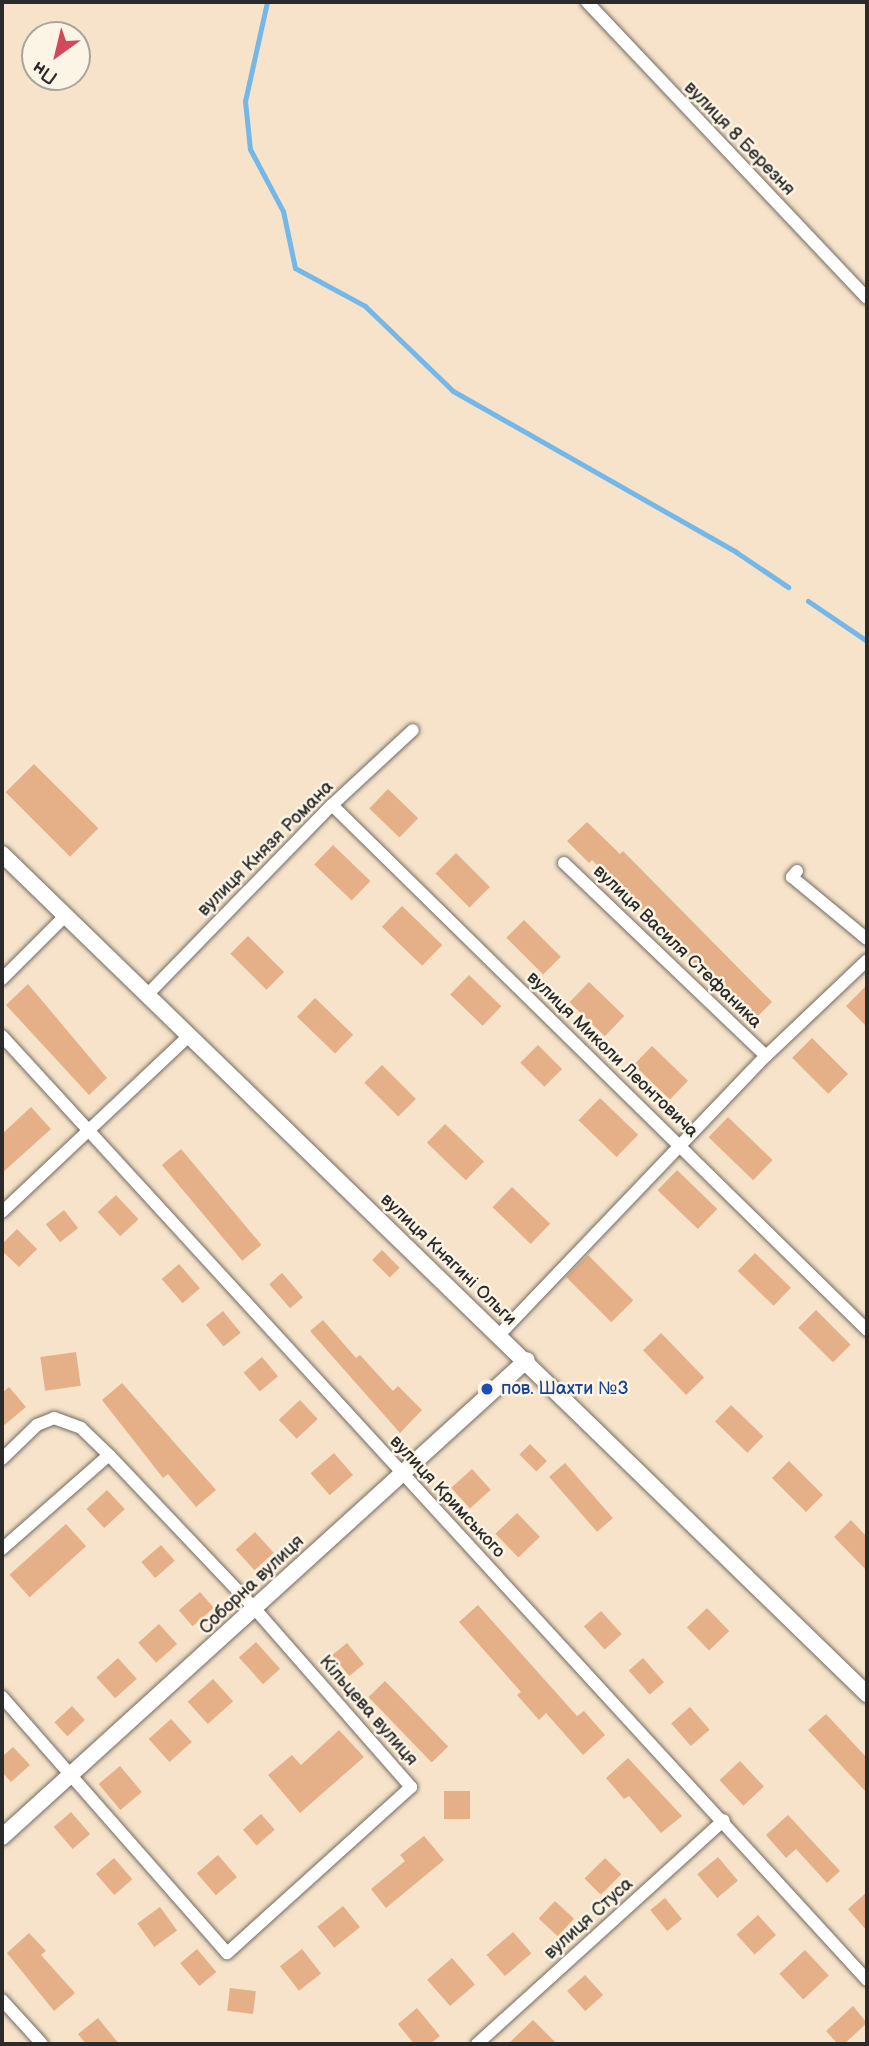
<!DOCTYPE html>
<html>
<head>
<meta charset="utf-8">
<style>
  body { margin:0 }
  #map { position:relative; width:869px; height:2046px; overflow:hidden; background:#f6e3c9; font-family:"Balsamiq Sans",sans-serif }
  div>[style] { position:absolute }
  .stream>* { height:5px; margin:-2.5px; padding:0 2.5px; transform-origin:2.5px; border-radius:2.5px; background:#74b7e9 }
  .building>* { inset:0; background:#e5b087; transform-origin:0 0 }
  .roads { filter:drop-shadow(0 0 2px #726b62) drop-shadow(0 0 2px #726b62) }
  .minor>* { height:12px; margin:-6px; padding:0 6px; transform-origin:6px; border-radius:6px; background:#fff }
  .tertiary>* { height:16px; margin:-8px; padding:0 8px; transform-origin:8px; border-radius:8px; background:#fff }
  .dots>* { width:19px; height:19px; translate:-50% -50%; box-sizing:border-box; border:4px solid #fcf5e5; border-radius:50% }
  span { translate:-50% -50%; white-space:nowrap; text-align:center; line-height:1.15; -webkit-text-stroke:5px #fcf5e5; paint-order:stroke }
  .street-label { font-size:18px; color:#2b2b2b }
  .transit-label { font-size:18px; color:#164399 }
  .left { translate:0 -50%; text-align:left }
  .frame { position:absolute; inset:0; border:4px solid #2b2b2b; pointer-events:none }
  .north { position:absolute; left:21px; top:21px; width:70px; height:70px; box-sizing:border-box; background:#fcf5e5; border:2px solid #a8a49b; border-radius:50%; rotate:214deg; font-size:19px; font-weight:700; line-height:28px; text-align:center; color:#2b2b2b }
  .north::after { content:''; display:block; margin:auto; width:24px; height:32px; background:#d1495b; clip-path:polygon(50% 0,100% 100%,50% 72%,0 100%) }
</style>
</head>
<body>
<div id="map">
  <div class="stream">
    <i style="left:267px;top:2px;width:101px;rotate:102.5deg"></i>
    <i style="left:245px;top:101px;width:48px;rotate:84.1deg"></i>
    <i style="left:250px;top:149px;width:70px;rotate:62deg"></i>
    <i style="left:283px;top:211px;width:58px;rotate:78.1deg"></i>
    <i style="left:295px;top:268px;width:80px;rotate:28.5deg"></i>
    <i style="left:365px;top:306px;width:122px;rotate:44deg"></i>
    <i style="left:453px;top:391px;width:326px;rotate:29.6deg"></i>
    <i style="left:736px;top:552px;width:63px;rotate:33.9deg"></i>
    <i style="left:808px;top:601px;width:71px;rotate:34.1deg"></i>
  </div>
  <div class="building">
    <i style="left:34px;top:764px;width:91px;height:40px;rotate:45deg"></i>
    <i style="left:388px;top:789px;width:42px;height:27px;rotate:44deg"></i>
    <i style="clip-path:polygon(587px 822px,620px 854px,623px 851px,772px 1002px,752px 1022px,592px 860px,589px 863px,567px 841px)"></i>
    <i style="left:333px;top:845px;width:52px;height:27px;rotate:44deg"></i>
    <i style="left:456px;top:853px;width:48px;height:29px;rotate:45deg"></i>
    <i style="left:402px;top:906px;width:56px;height:29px;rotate:44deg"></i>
    <i style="left:524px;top:920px;width:52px;height:25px;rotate:45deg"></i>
    <i style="left:248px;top:936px;width:51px;height:25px;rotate:45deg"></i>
    <i style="left:469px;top:975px;width:45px;height:27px;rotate:44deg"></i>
    <i style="left:589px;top:982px;width:49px;height:28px;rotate:44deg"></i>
    <i style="clip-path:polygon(28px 984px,107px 1078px,89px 1095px,6px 1005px)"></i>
    <i style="clip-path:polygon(867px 985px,867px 1027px,846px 1006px)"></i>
    <i style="left:315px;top:998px;width:53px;height:26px;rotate:44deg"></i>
    <i style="left:812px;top:1038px;width:51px;height:28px;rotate:45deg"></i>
    <i style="left:538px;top:1045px;width:34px;height:25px;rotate:45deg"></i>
    <i style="left:652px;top:1046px;width:50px;height:26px;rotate:44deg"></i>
    <i style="left:382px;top:1065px;width:48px;height:25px;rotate:45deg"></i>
    <i style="left:600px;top:1098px;width:53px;height:31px;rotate:44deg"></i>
    <i style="clip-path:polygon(31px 1107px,51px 1129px,2px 1173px,2px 1134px)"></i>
    <i style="left:728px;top:1117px;width:62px;height:28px;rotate:44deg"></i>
    <i style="left:445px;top:1124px;width:54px;height:26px;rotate:44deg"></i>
    <i style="left:181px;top:1149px;width:125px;height:25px;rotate:50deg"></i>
    <i style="left:677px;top:1170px;width:56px;height:28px;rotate:44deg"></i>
    <i style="left:512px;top:1187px;width:53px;height:28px;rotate:44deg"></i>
    <i style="left:116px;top:1195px;width:33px;height:25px;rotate:47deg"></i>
    <i style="left:64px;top:1210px;width:23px;height:23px;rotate:52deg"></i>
    <i style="clip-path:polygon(17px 1229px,37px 1249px,19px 1267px,2px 1251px,2px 1244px)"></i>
    <i style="left:382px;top:1250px;width:25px;height:14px;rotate:45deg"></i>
    <i style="left:755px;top:1253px;width:50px;height:25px;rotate:44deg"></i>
    <i style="left:588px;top:1255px;width:64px;height:31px;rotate:45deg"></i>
    <i style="left:179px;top:1264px;width:32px;height:23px;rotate:49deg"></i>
    <i style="left:282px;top:1273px;width:32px;height:17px;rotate:49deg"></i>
    <i style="left:816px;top:1310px;width:49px;height:25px;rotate:45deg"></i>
    <i style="left:223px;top:1311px;width:28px;height:22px;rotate:51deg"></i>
    <i style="clip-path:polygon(323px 1320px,356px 1358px,360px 1355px,393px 1391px,398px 1386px,422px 1410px,400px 1433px,310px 1331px)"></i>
    <i style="left:661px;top:1333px;width:62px;height:25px;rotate:46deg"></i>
    <i style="left:76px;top:1352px;width:34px;height:36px;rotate:82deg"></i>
    <i style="left:262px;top:1357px;width:25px;height:24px;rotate:50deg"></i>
    <i style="clip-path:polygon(122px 1383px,216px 1490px,196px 1507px,168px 1474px,163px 1478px,102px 1400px)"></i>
    <i style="clip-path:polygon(9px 1387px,26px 1407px,2px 1427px,2px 1393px)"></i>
    <i style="left:300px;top:1400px;width:26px;height:29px;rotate:47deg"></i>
    <i style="left:731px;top:1405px;width:45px;height:23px;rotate:44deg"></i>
    <i style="left:530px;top:1444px;width:24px;height:15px;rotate:45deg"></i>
    <i style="left:334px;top:1453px;width:29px;height:31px;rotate:49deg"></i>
    <i style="left:789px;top:1461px;width:48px;height:24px;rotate:45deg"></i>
    <i style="left:565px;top:1463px;width:73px;height:21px;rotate:49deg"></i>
    <i style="left:472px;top:1469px;width:28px;height:28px;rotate:48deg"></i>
    <i style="left:107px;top:1490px;width:26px;height:28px;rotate:47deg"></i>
    <i style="left:517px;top:1513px;width:33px;height:30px;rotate:46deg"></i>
    <i style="clip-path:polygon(851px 1520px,867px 1537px,867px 1571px,834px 1537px)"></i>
    <i style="left:66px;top:1524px;width:30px;height:76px;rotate:48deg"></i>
    <i style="left:255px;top:1532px;width:28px;height:26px;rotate:48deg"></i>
    <i style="left:161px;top:1545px;width:21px;height:26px;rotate:49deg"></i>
    <i style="left:200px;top:1592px;width:21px;height:28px;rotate:49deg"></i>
    <i style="clip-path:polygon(478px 1605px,577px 1716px,584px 1711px,605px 1735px,583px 1755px,546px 1713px,539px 1720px,517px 1695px,521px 1692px,459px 1622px)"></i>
    <i style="left:707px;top:1608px;width:32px;height:28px;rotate:46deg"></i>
    <i style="left:601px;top:1611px;width:31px;height:23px;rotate:48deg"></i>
    <i style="left:159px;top:1624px;width:27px;height:28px;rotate:48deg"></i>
    <i style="left:256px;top:1642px;width:36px;height:23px;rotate:48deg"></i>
    <i style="left:347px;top:1643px;width:27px;height:19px;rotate:51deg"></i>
    <i style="left:118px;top:1658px;width:28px;height:29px;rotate:48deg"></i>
    <i style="left:643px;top:1658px;width:32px;height:19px;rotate:49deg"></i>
    <i style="left:213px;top:1679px;width:30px;height:34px;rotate:48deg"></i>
    <i style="left:385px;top:1681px;width:91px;height:23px;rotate:46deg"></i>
    <i style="left:72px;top:1706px;width:19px;height:24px;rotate:47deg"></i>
    <i style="left:690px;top:1707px;width:30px;height:25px;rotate:49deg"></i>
    <i style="clip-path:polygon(826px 1714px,867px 1758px,867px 1793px,808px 1730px)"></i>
    <i style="left:171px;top:1719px;width:31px;height:30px;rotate:48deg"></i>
    <i style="clip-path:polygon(339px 1730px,364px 1757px,300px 1813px,268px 1775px,292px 1755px,301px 1765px)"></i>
    <i style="clip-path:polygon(13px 1747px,30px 1765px,11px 1782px,2px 1772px,2px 1757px)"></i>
    <i style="clip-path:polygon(628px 1758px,682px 1816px,661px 1833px,629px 1796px,624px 1799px,606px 1778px)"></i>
    <i style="left:740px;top:1761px;width:35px;height:28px;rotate:47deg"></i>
    <i style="left:120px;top:1766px;width:34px;height:28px;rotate:50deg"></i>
    <i style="left:444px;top:1791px;width:26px;height:28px"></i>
    <i style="left:71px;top:1812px;width:29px;height:23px;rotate:49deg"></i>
    <i style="left:261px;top:1814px;width:21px;height:24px;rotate:49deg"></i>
    <i style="clip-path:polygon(788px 1815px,840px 1871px,827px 1883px,796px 1849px,786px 1858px,766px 1835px)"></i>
    <i style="clip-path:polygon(424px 1836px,444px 1860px,386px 1908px,371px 1889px,405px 1861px,400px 1855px)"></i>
    <i style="left:218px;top:1855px;width:29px;height:28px;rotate:49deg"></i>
    <i style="left:718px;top:1857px;width:31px;height:27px;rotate:50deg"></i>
    <i style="left:114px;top:1858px;width:28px;height:24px;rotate:49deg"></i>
    <i style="left:605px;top:1858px;width:23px;height:29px;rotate:45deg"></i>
    <i style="clip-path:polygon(867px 1892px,867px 1931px,848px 1909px)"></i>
    <i style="left:665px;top:1898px;width:27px;height:19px;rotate:51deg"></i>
    <i style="left:555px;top:1901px;width:26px;height:24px;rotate:43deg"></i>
    <i style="left:343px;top:1906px;width:27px;height:33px;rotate:51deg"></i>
    <i style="left:160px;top:1907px;width:29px;height:28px;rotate:54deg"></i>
    <i style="left:758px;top:1915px;width:27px;height:29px;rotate:48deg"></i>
    <i style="left:513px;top:1932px;width:28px;height:35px;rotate:49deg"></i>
    <i style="clip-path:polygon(29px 1933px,46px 1951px,41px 1955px,75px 1993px,54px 2011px,7px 1953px)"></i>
    <i style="left:197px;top:1949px;width:30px;height:22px;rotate:50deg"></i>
    <i style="left:302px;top:1949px;width:31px;height:28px;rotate:52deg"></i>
    <i style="left:805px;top:1950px;width:35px;height:35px;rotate:47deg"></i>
    <i style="left:452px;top:1958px;width:35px;height:33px;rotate:49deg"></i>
    <i style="left:585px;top:1975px;width:27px;height:24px;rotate:48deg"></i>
    <i style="left:230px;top:1988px;width:26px;height:23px;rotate:7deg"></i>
    <i style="clip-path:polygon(853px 2006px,867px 2023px,844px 2044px,838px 2044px,826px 2031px)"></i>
    <i style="clip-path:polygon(417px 2008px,440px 2036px,430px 2044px,414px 2044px,398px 2024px)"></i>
    <i style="clip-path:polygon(98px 2018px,119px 2044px,86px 2044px,78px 2034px)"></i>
    <i style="clip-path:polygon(533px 2020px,557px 2044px,508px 2044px)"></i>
  </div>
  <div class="roads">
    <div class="minor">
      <i style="left:587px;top:2px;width:407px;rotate:46.6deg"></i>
      <i style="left:332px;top:805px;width:750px;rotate:44.46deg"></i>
      <i style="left:564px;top:863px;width:279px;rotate:43.7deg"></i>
      <i style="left:797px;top:871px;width:8px;rotate:130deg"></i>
      <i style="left:792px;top:877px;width:97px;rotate:39.6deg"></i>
      <i style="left:2px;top:979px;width:91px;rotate:-45deg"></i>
      <i style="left:147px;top:995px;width:265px;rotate:-45.8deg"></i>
      <i style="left:332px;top:805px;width:110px;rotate:-42.8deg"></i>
      <i style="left:2px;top:1036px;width:1280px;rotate:47.5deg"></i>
      <i style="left:2px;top:1212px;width:258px;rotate:-43.3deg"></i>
      <i style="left:498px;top:1336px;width:388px;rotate:-46.3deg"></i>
      <i style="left:766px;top:1056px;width:139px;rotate:-43.5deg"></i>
      <i style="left:2px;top:1459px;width:49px;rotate:-44.2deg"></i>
      <i style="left:37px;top:1425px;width:18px;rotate:-22deg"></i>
      <i style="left:54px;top:1418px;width:29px;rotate:20deg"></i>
      <i style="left:81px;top:1428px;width:39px;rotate:44deg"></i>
      <i style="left:2px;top:1549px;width:142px;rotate:-41.3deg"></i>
      <i style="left:109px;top:1455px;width:212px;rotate:46.5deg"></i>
      <i style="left:255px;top:1609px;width:237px;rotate:48.8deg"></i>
      <i style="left:411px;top:1787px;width:248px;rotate:137.9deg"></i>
      <i style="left:227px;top:1953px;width:341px;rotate:-131.3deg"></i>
      <i style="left:2px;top:2000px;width:59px;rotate:47.7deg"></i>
      <i style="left:477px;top:2044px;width:333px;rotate:-42.2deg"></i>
    </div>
    <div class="tertiary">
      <i style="left:2px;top:854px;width:1206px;rotate:44.16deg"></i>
      <i style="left:2px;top:1837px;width:709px;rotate:-42.26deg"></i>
    </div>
  </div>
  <div class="dots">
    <i style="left:487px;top:1389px;background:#1a4fb4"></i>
  </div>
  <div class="street-label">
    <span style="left:739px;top:139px;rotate:46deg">вулиця 8 Березня</span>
    <span style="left:266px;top:849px;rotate:-45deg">вулиця Князя Романа</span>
    <span style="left:677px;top:947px;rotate:44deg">вулиця Василя Стефаника</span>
    <span style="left:612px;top:1055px;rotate:44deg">вулиця Миколи Леонтовича</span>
    <span style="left:448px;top:1260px;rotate:44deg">вулиця Княгині Ольги</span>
    <span style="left:447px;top:1497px;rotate:47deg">вулиця Кримського</span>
    <span style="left:252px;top:1585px;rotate:-43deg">Соборна вулиця</span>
    <span style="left:368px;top:1711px;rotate:49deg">Кільцева вулиця</span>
    <span style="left:589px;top:1919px;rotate:-42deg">вулиця Стуса</span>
  </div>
  <div class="transit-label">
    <span class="left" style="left:501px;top:1389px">пов. Шахти №3</span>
  </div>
  <div class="frame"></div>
  <div class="north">Пн</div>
</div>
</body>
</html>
